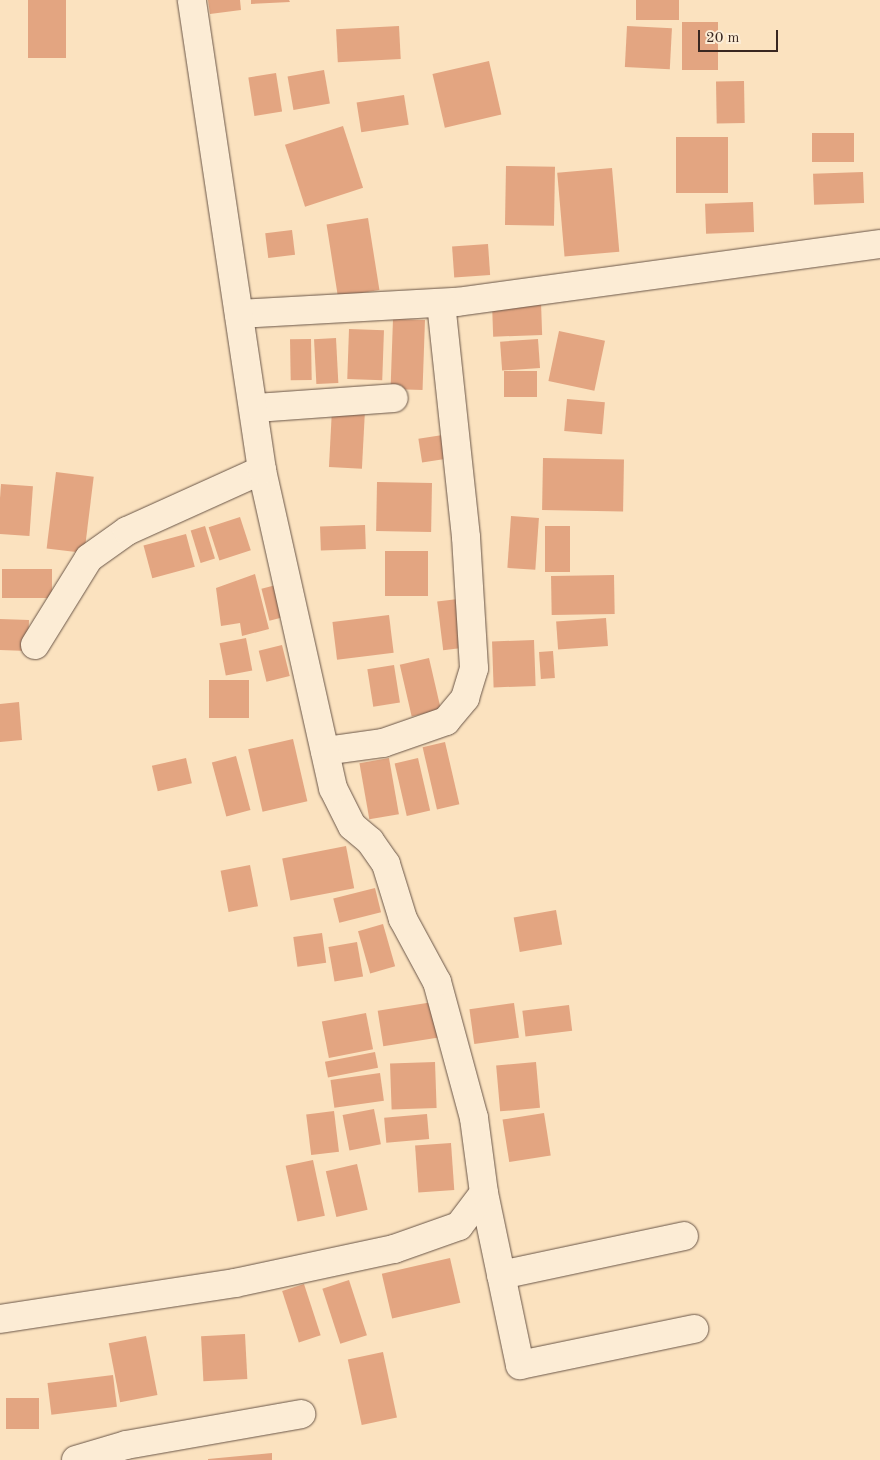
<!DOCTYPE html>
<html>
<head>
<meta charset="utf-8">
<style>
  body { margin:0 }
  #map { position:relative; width:880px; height:1460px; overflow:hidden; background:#fbe2bf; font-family:"Old Standard TT",serif }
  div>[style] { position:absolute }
  .building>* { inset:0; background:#e3a581; transform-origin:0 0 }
  .roads { filter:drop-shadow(0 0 1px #6a5648) drop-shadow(0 0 1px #6a5648) }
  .street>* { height:28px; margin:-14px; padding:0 14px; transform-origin:14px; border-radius:14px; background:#fcecd5 }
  span { translate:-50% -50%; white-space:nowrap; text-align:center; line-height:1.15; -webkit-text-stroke:4px #fcecd5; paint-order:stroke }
  .scale { position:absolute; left:698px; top:30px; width:80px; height:22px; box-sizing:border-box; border:2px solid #392720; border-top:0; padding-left:6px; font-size:15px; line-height:18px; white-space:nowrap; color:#392720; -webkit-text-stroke:4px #fcecd5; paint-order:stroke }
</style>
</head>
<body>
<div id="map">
  <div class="building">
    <i style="left:28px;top:0;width:38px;height:58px"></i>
    <i style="clip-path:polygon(208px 0,240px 0,241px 10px,210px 14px)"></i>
    <i style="clip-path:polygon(251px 0,289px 0,290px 2px,251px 4px)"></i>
    <i style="left:636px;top:0;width:43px;height:20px"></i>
    <i style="left:682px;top:22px;width:36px;height:48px"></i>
    <i style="left:399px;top:26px;width:33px;height:63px;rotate:87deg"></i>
    <i style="left:627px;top:26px;width:45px;height:41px;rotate:3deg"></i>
    <i style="left:489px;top:61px;width:55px;height:58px;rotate:77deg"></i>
    <i style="left:324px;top:70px;width:34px;height:37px;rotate:80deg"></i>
    <i style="left:276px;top:73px;width:39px;height:28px;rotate:81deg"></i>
    <i style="left:744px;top:81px;width:42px;height:28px;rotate:89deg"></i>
    <i style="left:404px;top:95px;width:30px;height:48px;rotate:81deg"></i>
    <i style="left:343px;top:126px;width:65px;height:61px;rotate:72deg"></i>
    <i style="left:812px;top:133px;width:42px;height:29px"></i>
    <i style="left:676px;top:137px;width:52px;height:56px"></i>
    <i style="left:506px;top:166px;width:49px;height:59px;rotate:1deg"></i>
    <i style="left:612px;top:168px;width:84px;height:55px;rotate:85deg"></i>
    <i style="left:863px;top:172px;width:31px;height:50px;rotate:88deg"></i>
    <i style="left:753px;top:202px;width:30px;height:48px;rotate:88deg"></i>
    <i style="left:368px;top:218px;width:73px;height:42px;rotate:81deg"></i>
    <i style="left:292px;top:230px;width:25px;height:27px;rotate:83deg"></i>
    <i style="left:488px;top:244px;width:31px;height:36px;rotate:86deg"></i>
    <i style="left:541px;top:302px;width:33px;height:49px;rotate:88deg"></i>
    <i style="left:393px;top:319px;width:32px;height:70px;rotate:2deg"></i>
    <i style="left:349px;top:329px;width:35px;height:50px;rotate:2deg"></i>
    <i style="left:559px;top:331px;width:47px;height:51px;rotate:12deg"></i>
    <i style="left:336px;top:338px;width:45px;height:22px;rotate:87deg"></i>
    <i style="left:311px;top:339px;width:41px;height:21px;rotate:89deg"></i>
    <i style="left:538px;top:339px;width:29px;height:38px;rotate:86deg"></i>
    <i style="left:537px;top:371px;width:26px;height:33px;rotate:90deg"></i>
    <i style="left:567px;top:399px;width:38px;height:32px;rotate:5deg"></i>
    <i style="left:332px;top:409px;width:33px;height:58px;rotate:3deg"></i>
    <i style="left:449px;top:434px;width:24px;height:31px;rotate:81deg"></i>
    <i style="left:543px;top:458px;width:81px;height:52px;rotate:1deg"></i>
    <i style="left:56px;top:472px;width:38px;height:77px;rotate:7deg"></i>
    <i style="left:377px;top:482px;width:55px;height:49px;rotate:1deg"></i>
    <i style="left:1px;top:484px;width:32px;height:50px;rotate:4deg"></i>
    <i style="left:511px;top:516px;width:28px;height:52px;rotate:4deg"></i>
    <i style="left:240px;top:517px;width:35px;height:33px;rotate:72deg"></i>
    <i style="left:365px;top:525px;width:24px;height:45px;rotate:88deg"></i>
    <i style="left:205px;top:526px;width:34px;height:15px;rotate:73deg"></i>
    <i style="left:545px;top:526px;width:25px;height:46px"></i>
    <i style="left:186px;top:534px;width:34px;height:44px;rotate:75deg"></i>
    <i style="left:385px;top:551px;width:43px;height:45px"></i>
    <i style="left:52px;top:569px;width:29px;height:50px;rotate:90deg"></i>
    <i style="clip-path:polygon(255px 574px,269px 629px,242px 636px,240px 623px,221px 626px,216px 588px)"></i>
    <i style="left:614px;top:575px;width:39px;height:63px;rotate:89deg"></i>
    <i style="left:276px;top:585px;width:33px;height:15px;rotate:76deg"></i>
    <i style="left:466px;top:598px;width:49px;height:29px;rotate:83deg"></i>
    <i style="left:389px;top:615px;width:38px;height:57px;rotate:83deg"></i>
    <i style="left:606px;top:618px;width:28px;height:50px;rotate:86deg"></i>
    <i style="left:0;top:619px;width:29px;height:31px;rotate:2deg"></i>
    <i style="left:246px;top:638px;width:33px;height:27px;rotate:79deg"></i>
    <i style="left:534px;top:640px;width:46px;height:42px;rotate:88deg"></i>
    <i style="left:282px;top:645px;width:32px;height:24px;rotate:76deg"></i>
    <i style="left:553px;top:651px;width:27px;height:14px;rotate:86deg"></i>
    <i style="left:429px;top:658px;width:53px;height:30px;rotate:77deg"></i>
    <i style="left:394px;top:665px;width:38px;height:27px;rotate:81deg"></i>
    <i style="left:209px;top:680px;width:40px;height:38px"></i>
    <i style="clip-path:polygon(19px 702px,22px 740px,0 742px,0 704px)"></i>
    <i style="left:293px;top:739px;width:64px;height:46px;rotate:77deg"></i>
    <i style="left:445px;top:742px;width:64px;height:23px;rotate:77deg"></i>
    <i style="left:236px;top:756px;width:56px;height:25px;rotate:75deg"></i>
    <i style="left:186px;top:758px;width:26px;height:35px;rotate:77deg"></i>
    <i style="left:389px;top:758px;width:57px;height:30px;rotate:80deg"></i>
    <i style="left:418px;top:758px;width:54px;height:24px;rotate:77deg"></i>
    <i style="left:346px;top:846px;width:43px;height:65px;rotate:79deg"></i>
    <i style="left:250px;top:865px;width:42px;height:30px;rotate:79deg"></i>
    <i style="left:375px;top:888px;width:25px;height:43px;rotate:76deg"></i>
    <i style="left:556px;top:910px;width:35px;height:43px;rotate:80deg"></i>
    <i style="left:383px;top:924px;width:44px;height:26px;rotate:74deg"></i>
    <i style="left:322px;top:933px;width:30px;height:29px;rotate:82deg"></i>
    <i style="left:357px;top:942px;width:35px;height:29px;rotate:80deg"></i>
    <i style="left:433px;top:1002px;width:36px;height:56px;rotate:81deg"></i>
    <i style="left:514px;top:1003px;width:35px;height:45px;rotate:82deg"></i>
    <i style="left:569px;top:1005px;width:26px;height:47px;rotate:83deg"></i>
    <i style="left:366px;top:1013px;width:37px;height:45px;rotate:79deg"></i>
    <i style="left:375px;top:1052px;width:16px;height:51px;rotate:79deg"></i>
    <i style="left:435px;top:1062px;width:46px;height:45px;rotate:88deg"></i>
    <i style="left:536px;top:1062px;width:46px;height:40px;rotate:85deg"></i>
    <i style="left:380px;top:1073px;width:28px;height:50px;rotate:82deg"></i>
    <i style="left:374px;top:1109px;width:36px;height:32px;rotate:79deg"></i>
    <i style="left:334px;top:1111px;width:41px;height:28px;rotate:83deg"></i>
    <i style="left:544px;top:1113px;width:43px;height:42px;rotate:81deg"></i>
    <i style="left:427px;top:1114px;width:25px;height:43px;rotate:85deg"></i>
    <i style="left:451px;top:1143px;width:47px;height:36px;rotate:86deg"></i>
    <i style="left:313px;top:1160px;width:57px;height:28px;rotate:78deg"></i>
    <i style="left:357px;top:1164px;width:47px;height:32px;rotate:77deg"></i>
    <i style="left:450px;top:1258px;width:46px;height:70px;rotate:77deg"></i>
    <i style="left:349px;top:1280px;width:58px;height:28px;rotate:72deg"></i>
    <i style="left:304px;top:1284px;width:54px;height:23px;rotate:72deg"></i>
    <i style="left:245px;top:1334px;width:45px;height:44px;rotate:87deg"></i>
    <i style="left:146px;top:1336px;width:60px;height:38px;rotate:79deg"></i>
    <i style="left:383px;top:1352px;width:67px;height:36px;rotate:78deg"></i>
    <i style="left:113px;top:1375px;width:32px;height:66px;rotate:83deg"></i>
    <i style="left:6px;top:1398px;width:33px;height:31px"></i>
    <i style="clip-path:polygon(272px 1453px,272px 1460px,208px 1460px,208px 1459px)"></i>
  </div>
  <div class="roads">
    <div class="street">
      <i style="left:239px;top:314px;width:218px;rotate:-3.2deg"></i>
      <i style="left:457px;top:302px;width:427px;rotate:-7.8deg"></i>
      <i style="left:256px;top:408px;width:138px;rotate:-4.1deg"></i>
      <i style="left:35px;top:645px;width:102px;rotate:-58.2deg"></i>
      <i style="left:89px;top:558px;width:47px;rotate:-35.4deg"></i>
      <i style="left:127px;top:531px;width:148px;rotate:-24.3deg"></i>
      <i style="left:325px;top:751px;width:59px;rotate:-7.9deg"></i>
      <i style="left:383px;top:743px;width:67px;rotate:-19.2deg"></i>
      <i style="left:446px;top:721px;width:30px;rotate:-50deg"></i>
      <i style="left:465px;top:698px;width:31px;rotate:-73deg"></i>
      <i style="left:474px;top:668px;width:131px;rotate:-93.5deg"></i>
      <i style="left:466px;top:537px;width:234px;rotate:-96.1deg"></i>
      <i style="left:484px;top:1193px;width:176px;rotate:78.2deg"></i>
      <i style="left:520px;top:1365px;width:178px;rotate:-11.7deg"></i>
      <i style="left:501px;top:1275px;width:187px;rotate:-12deg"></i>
      <i style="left:0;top:1319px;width:238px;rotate:-8.7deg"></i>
      <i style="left:235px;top:1283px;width:163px;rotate:-12.1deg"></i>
      <i style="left:394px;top:1249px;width:69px;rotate:-19.5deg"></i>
      <i style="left:459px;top:1226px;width:41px;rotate:-52.9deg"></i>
      <i style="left:484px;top:1193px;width:76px;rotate:-97.6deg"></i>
      <i style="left:474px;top:1118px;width:141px;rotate:-105.2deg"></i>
      <i style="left:437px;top:982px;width:72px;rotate:-118.4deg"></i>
      <i style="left:403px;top:919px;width:58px;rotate:-107.2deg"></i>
      <i style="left:386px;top:864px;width:28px;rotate:-125deg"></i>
      <i style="left:370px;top:841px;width:23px;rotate:-140deg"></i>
      <i style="left:352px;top:826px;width:42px;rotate:-116.6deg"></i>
      <i style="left:333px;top:788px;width:326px;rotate:-102.6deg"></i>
      <i style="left:262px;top:470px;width:475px;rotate:-98.5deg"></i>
      <i style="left:76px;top:1460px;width:52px;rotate:-16.7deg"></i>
      <i style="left:126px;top:1445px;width:178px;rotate:-10deg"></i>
    </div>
  </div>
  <div class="scale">20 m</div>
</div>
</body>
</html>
